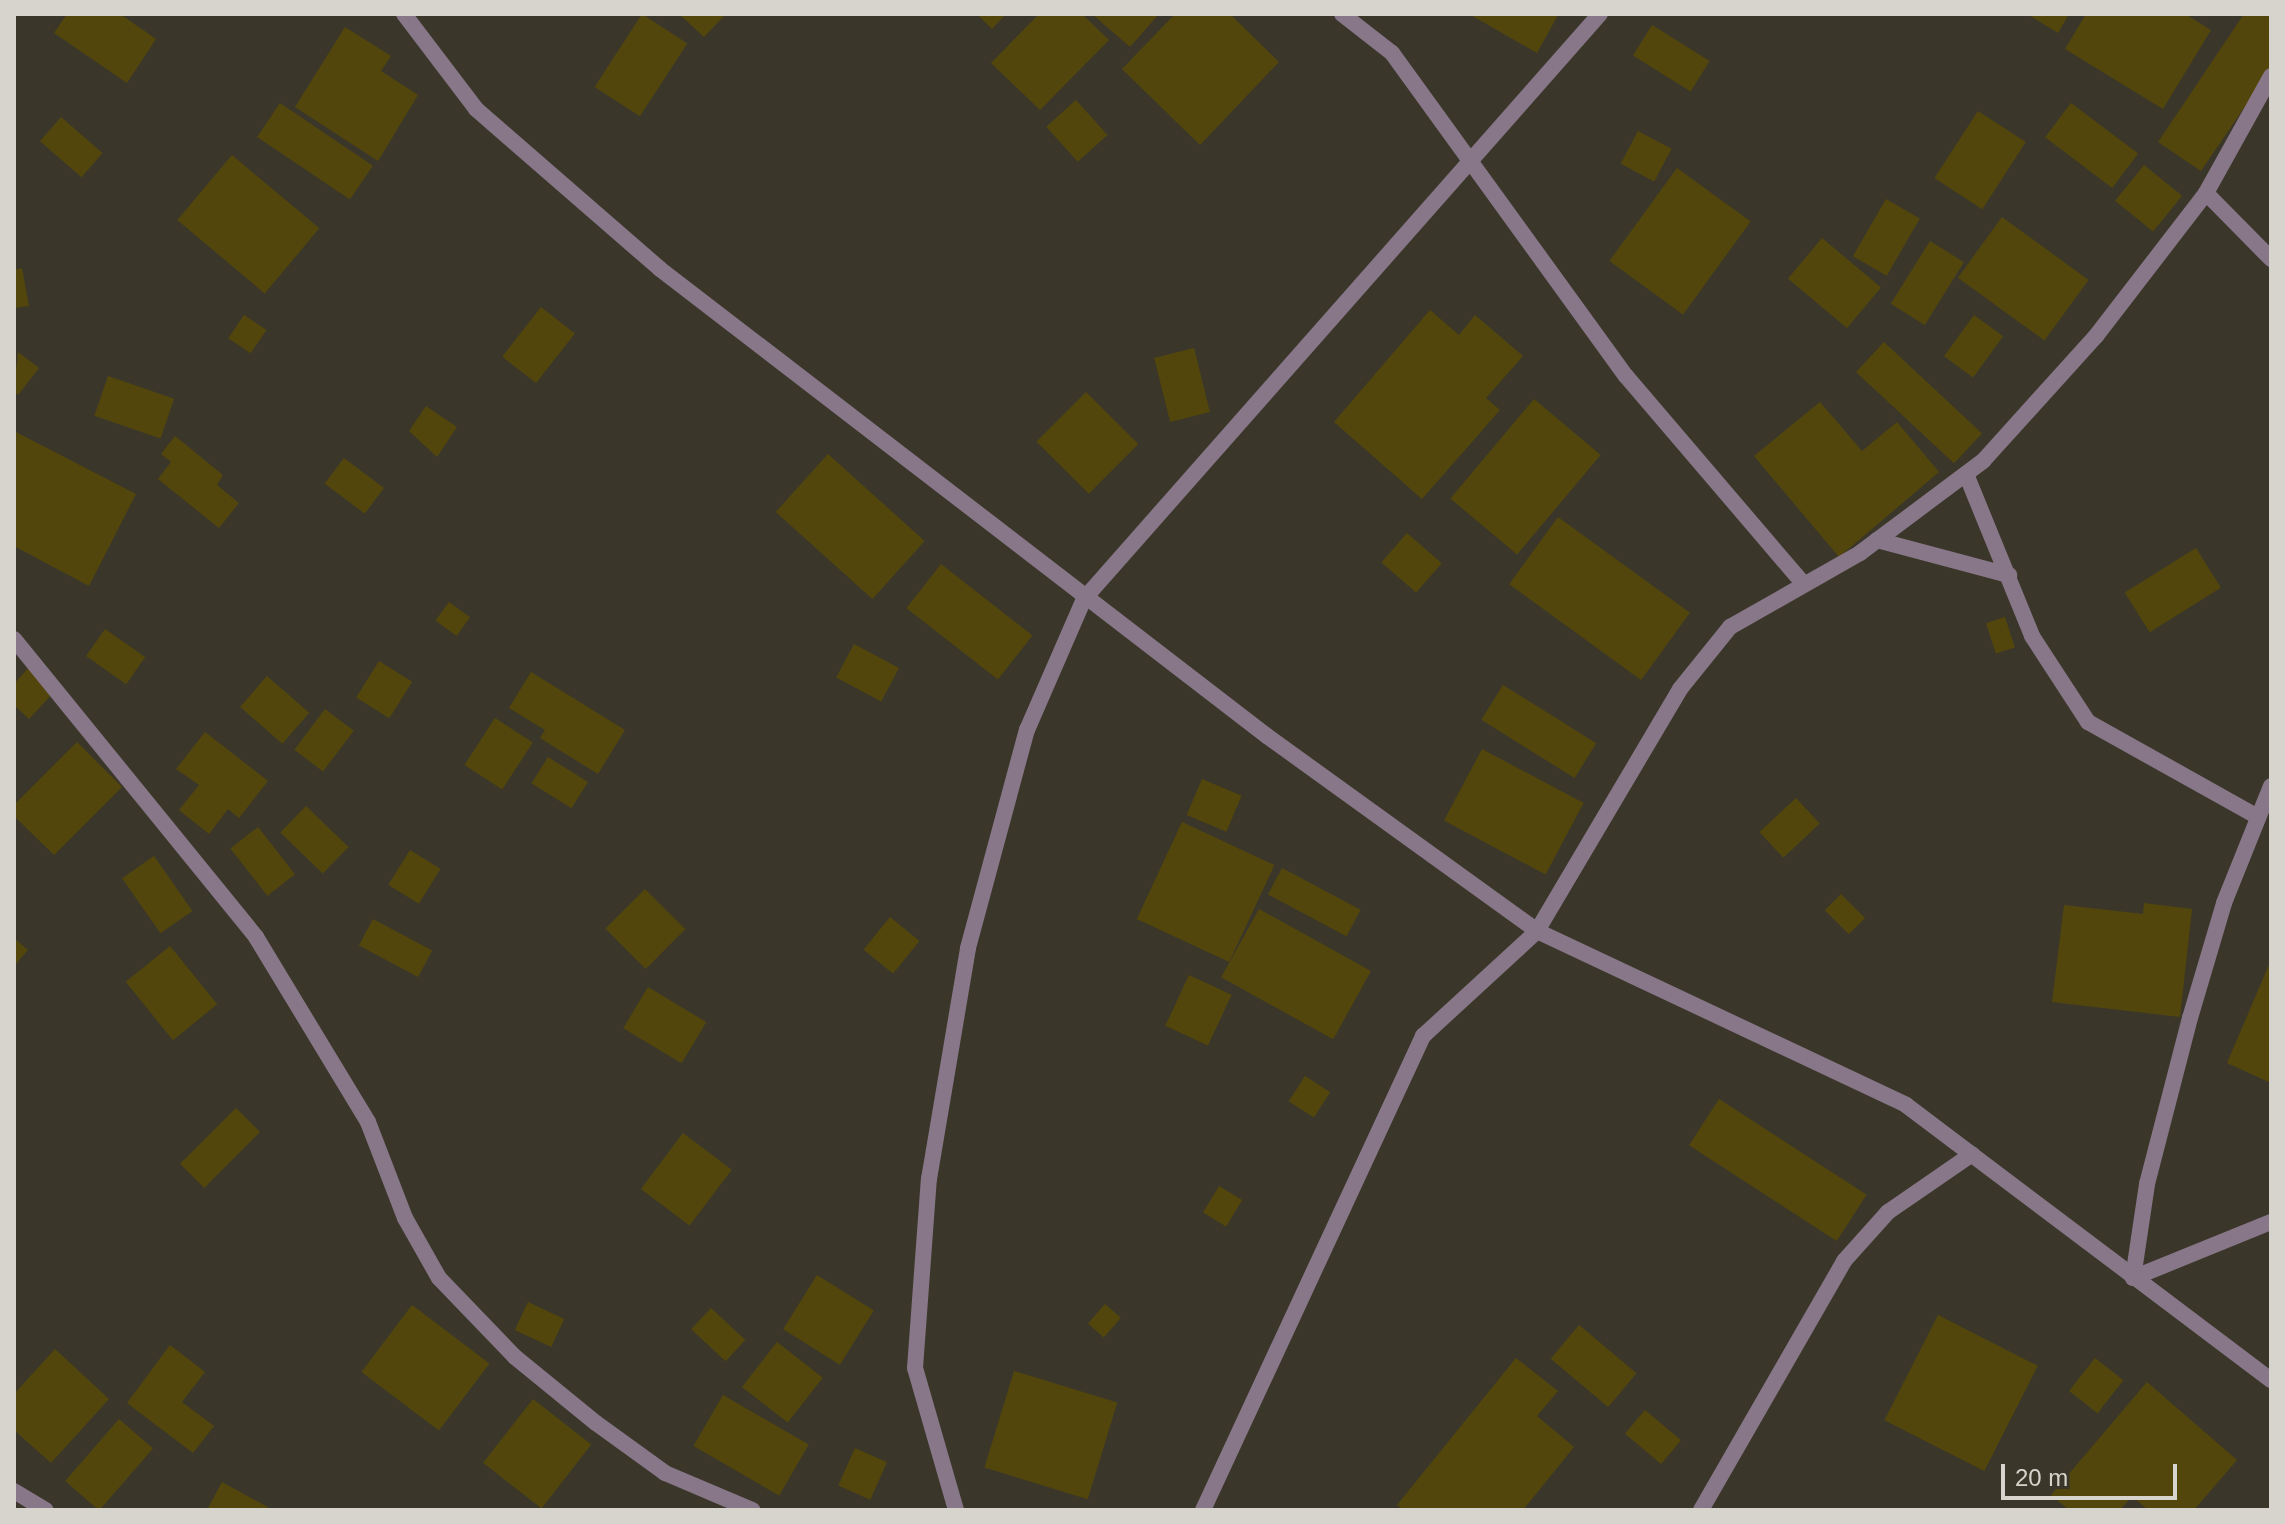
<!DOCTYPE html>
<html>
<head>
<meta charset="utf-8">
<style>
  body { margin:0 }
  #map { position:relative; width:2285px; height:1524px; overflow:hidden; background:#3a372a; font-family:Helvetica,sans-serif }
  div>[style] { position:absolute }
  .building>* { inset:0; background:#53460c; transform-origin:0 0 }
  .minor>* { height:16px; margin:-8px; padding:0 8px; transform-origin:8px; border-radius:8px; background:#887789 }
  span { translate:-50% -50%; white-space:nowrap; text-align:center; line-height:1.15; -webkit-text-stroke:7px #3a372a; paint-order:stroke }
  .frame { position:absolute; inset:0; border:16px solid #d6d4cc; pointer-events:none }
  .scale { position:absolute; left:2001px; top:1464px; width:176px; height:36px; box-sizing:border-box; border:4px solid #d6d4cc; border-top:0; padding-left:10px; font-size:24px; line-height:28px; white-space:nowrap; color:#d6d4cc; -webkit-text-stroke:6px #3a372a; paint-order:stroke }
</style>
</head>
<body>
<div id="map">
  <div class="building">
    <i style="clip-path:polygon(67px 14px,120px 14px,156px 39px,127px 83px,54px 33px)"></i>
    <i style="left:642px;top:14px;width:54px;height:87px;rotate:33deg"></i>
    <i style="clip-path:polygon(679px 14px,726px 14px,704px 37px)"></i>
    <i style="clip-path:polygon(977px 14px,1006px 14px,992px 29px)"></i>
    <i style="clip-path:polygon(1039px 14px,1082px 14px,1109px 40px,1040px 110px,991px 63px)"></i>
    <i style="clip-path:polygon(1092px 14px,1159px 14px,1130px 47px)"></i>
    <i style="clip-path:polygon(1175px 14px,1230px 14px,1279px 62px,1200px 145px,1122px 69px)"></i>
    <i style="clip-path:polygon(1469px 14px,1556px 14px,1558px 15px,1537px 53px)"></i>
    <i style="clip-path:polygon(2027px 14px,2069px 14px,2058px 33px)"></i>
    <i style="clip-path:polygon(2086px 14px,2185px 14px,2211px 30px,2163px 109px,2065px 49px)"></i>
    <i style="clip-path:polygon(2244px 14px,2271px 15px,2271px 68px,2201px 171px,2158px 142px)"></i>
    <i style="left:1652px;top:25px;width:68px;height:36px;rotate:32deg"></i>
    <i style="clip-path:polygon(345px 27px,391px 56px,381px 71px,418px 95px,378px 161px,295px 107px)"></i>
    <i style="left:1076px;top:100px;width:47px;height:40px;rotate:48deg"></i>
    <i style="left:280px;top:103px;width:112px;height:41px;rotate:34deg"></i>
    <i style="left:2071px;top:103px;width:84px;height:43px;rotate:37deg"></i>
    <i style="left:1978px;top:111px;width:57px;height:80px;rotate:33deg"></i>
    <i style="left:61px;top:117px;width:55px;height:32px;rotate:41deg"></i>
    <i style="left:1638px;top:131px;width:38px;height:37px;rotate:28deg"></i>
    <i style="left:232px;top:155px;width:114px;height:85px;rotate:40deg"></i>
    <i style="left:2144px;top:165px;width:49px;height:46px;rotate:39deg"></i>
    <i style="left:1677px;top:168px;width:91px;height:115px;rotate:36deg"></i>
    <i style="left:1886px;top:199px;width:39px;height:66px;rotate:30deg"></i>
    <i style="left:2002px;top:217px;width:107px;height:75px;rotate:36deg"></i>
    <i style="left:1822px;top:238px;width:77px;height:53px;rotate:40deg"></i>
    <i style="left:1930px;top:241px;width:40px;height:74px;rotate:32deg"></i>
    <i style="clip-path:polygon(22px 268px,29px 306px,14px 308px,14px 270px)"></i>
    <i style="left:541px;top:307px;width:43px;height:63px;rotate:38deg"></i>
    <i style="clip-path:polygon(1430px 310px,1459px 335px,1475px 315px,1523px 356px,1486px 398px,1500px 410px,1422px 499px,1334px 422px)"></i>
    <i style="left:244px;top:315px;width:27px;height:28px;rotate:34deg"></i>
    <i style="left:1974px;top:315px;width:36px;height:51px;rotate:36deg"></i>
    <i style="left:1884px;top:342px;width:134px;height:41px;rotate:43deg"></i>
    <i style="left:1194px;top:348px;width:66px;height:41px;rotate:76deg"></i>
    <i style="clip-path:polygon(18px 352px,39px 368px,18px 395px,14px 392px)"></i>
    <i style="left:108px;top:376px;width:70px;height:42px;rotate:19deg"></i>
    <i style="left:1086px;top:392px;width:74px;height:70px;rotate:45deg"></i>
    <i style="left:1534px;top:399px;width:87px;height:130px;rotate:40deg"></i>
    <i style="clip-path:polygon(1820px 402px,1862px 451px,1897px 422px,1939px 472px,1839px 557px,1754px 456px)"></i>
    <i style="clip-path:polygon(426px 406px,457px 427px,437px 457px,409px 431px)"></i>
    <i style="clip-path:polygon(14px 431px,136px 494px,89px 586px,14px 546px)"></i>
    <i style="clip-path:polygon(175px 436px,223px 475px,217px 485px,239px 503px,219px 528px,158px 479px,171px 462px,161px 454px)"></i>
    <i style="left:828px;top:454px;width:130px;height:78px;rotate:42deg"></i>
    <i style="left:344px;top:458px;width:50px;height:32px;rotate:37deg"></i>
    <i style="left:1558px;top:517px;width:163px;height:83px;rotate:36deg"></i>
    <i style="left:1407px;top:533px;width:46px;height:39px;rotate:41deg"></i>
    <i style="left:2196px;top:548px;width:47px;height:84px;rotate:58deg"></i>
    <i style="left:941px;top:564px;width:116px;height:56px;rotate:38deg"></i>
    <i style="left:449px;top:602px;width:26px;height:23px;rotate:36deg"></i>
    <i style="left:2005px;top:617px;width:32px;height:20px;rotate:72deg"></i>
    <i style="left:105px;top:629px;width:49px;height:33px;rotate:35deg"></i>
    <i style="left:854px;top:644px;width:51px;height:38px;rotate:28deg"></i>
    <i style="left:379px;top:661px;width:39px;height:43px;rotate:32deg"></i>
    <i style="clip-path:polygon(30px 666px,56px 690px,29px 719px,14px 705px,14px 684px)"></i>
    <i style="clip-path:polygon(531px 672px,625px 730px,598px 774px,540px 738px,545px 730px,509px 708px)"></i>
    <i style="left:267px;top:676px;width:56px;height:41px;rotate:41deg"></i>
    <i style="left:1503px;top:685px;width:110px;height:41px;rotate:32deg"></i>
    <i style="left:325px;top:709px;width:36px;height:51px;rotate:37deg"></i>
    <i style="left:495px;top:718px;width:45px;height:56px;rotate:33deg"></i>
    <i style="clip-path:polygon(205px 732px,268px 781px,239px 818px,228px 809px,209px 834px,179px 810px,199px 785px,176px 769px)"></i>
    <i style="clip-path:polygon(77px 742px,122px 787px,54px 855px,14px 816px,14px 805px)"></i>
    <i style="left:1482px;top:749px;width:115px;height:81px;rotate:28deg"></i>
    <i style="left:548px;top:757px;width:47px;height:31px;rotate:32deg"></i>
    <i style="left:1202px;top:779px;width:43px;height:39px;rotate:23deg"></i>
    <i style="left:1796px;top:798px;width:35px;height:50px;rotate:47deg"></i>
    <i style="left:306px;top:806px;width:59px;height:37px;rotate:44deg"></i>
    <i style="left:1182px;top:822px;width:102px;height:107px;rotate:25deg"></i>
    <i style="left:258px;top:827px;width:60px;height:35px;rotate:52deg"></i>
    <i style="left:410px;top:850px;width:36px;height:41px;rotate:32deg"></i>
    <i style="left:154px;top:856px;width:67px;height:39px;rotate:55deg"></i>
    <i style="left:1282px;top:868px;width:89px;height:30px;rotate:28deg"></i>
    <i style="left:645px;top:889px;width:57px;height:56px;rotate:45deg"></i>
    <i style="left:1841px;top:894px;width:34px;height:23px;rotate:45deg"></i>
    <i style="clip-path:polygon(2144px 903px,2192px 909px,2180px 1017px,2052px 1002px,2064px 905px,2143px 914px)"></i>
    <i style="left:1259px;top:909px;width:128px;height:78px;rotate:29deg"></i>
    <i style="left:890px;top:917px;width:38px;height:42px;rotate:39deg"></i>
    <i style="left:373px;top:919px;width:67px;height:30px;rotate:28deg"></i>
    <i style="clip-path:polygon(14px 938px,28px 950px,14px 966px)"></i>
    <i style="left:170px;top:946px;width:75px;height:57px;rotate:51deg"></i>
    <i style="clip-path:polygon(2271px 960px,2271px 1083px,2227px 1063px)"></i>
    <i style="left:1189px;top:975px;width:47px;height:56px;rotate:25deg"></i>
    <i style="left:648px;top:987px;width:68px;height:48px;rotate:31deg"></i>
    <i style="left:1305px;top:1076px;width:30px;height:30px;rotate:33deg"></i>
    <i style="left:1719px;top:1099px;width:176px;height:55px;rotate:33deg"></i>
    <i style="left:236px;top:1108px;width:34px;height:79px;rotate:45deg"></i>
    <i style="left:683px;top:1133px;width:61px;height:70px;rotate:37deg"></i>
    <i style="left:1219px;top:1186px;width:27px;height:31px;rotate:31deg"></i>
    <i style="left:817px;top:1275px;width:67px;height:64px;rotate:32deg"></i>
    <i style="left:528px;top:1302px;width:40px;height:31px;rotate:25deg"></i>
    <i style="left:1105px;top:1304px;width:21px;height:26px;rotate:41deg"></i>
    <i style="left:412px;top:1305px;width:97px;height:84px;rotate:37deg"></i>
    <i style="left:711px;top:1308px;width:47px;height:29px;rotate:43deg"></i>
    <i style="left:1938px;top:1315px;width:112px;height:118px;rotate:27deg"></i>
    <i style="left:1579px;top:1325px;width:75px;height:44px;rotate:40deg"></i>
    <i style="left:777px;top:1342px;width:58px;height:57px;rotate:38deg"></i>
    <i style="clip-path:polygon(170px 1345px,205px 1372px,182px 1402px,214px 1426px,193px 1453px,127px 1403px)"></i>
    <i style="clip-path:polygon(55px 1349px,109px 1399px,51px 1463px,14px 1430px,14px 1394px)"></i>
    <i style="clip-path:polygon(1516px 1358px,1558px 1391px,1537px 1416px,1574px 1447px,1523px 1510px,1403px 1510px,1397px 1505px)"></i>
    <i style="left:2095px;top:1358px;width:36px;height:42px;rotate:38deg"></i>
    <i style="left:1014px;top:1371px;width:108px;height:101px;rotate:17deg"></i>
    <i style="clip-path:polygon(2147px 1382px,2237px 1460px,2194px 1510px,2148px 1510px,2132px 1496px,2120px 1510px,2069px 1510px,2051px 1495px)"></i>
    <i style="left:723px;top:1395px;width:99px;height:59px;rotate:30deg"></i>
    <i style="left:533px;top:1399px;width:74px;height:81px;rotate:38deg"></i>
    <i style="left:1645px;top:1410px;width:47px;height:31px;rotate:40deg"></i>
    <i style="left:119px;top:1419px;width:45px;height:82px;rotate:41deg"></i>
    <i style="left:855px;top:1448px;width:35px;height:41px;rotate:24deg"></i>
    <i style="clip-path:polygon(222px 1482px,273px 1510px,207px 1510px)"></i>
  </div>
  <div class="minor">
    <i style="left:404px;top:14px;width:119px;rotate:52.8deg"></i>
    <i style="left:476px;top:109px;width:244px;rotate:41deg"></i>
    <i style="left:660px;top:269px;width:766px;rotate:37.57deg"></i>
    <i style="left:1267px;top:736px;width:333px;rotate:35.8deg"></i>
    <i style="left:1537px;top:931px;width:408px;rotate:25.2deg"></i>
    <i style="left:1906px;top:1105px;width:457px;rotate:37deg"></i>
    <i style="left:1342px;top:14px;width:63px;rotate:38deg"></i>
    <i style="left:1392px;top:53px;width:399px;rotate:54.1deg"></i>
    <i style="left:1626px;top:376px;width:271px;rotate:49.5deg"></i>
    <i style="left:2206px;top:193px;width:93px;rotate:45.4deg"></i>
    <i style="left:1966px;top:474px;width:175px;rotate:67.8deg"></i>
    <i style="left:2032px;top:636px;width:103px;rotate:56.9deg"></i>
    <i style="left:2088px;top:722px;width:195px;rotate:29.2deg"></i>
    <i style="left:1877px;top:540px;width:137px;rotate:14.9deg"></i>
    <i style="left:14px;top:639px;width:384px;rotate:50.9deg"></i>
    <i style="left:256px;top:937px;width:216px;rotate:58.8deg"></i>
    <i style="left:368px;top:1122px;width:103px;rotate:68.9deg"></i>
    <i style="left:405px;top:1218px;width:69px;rotate:60.5deg"></i>
    <i style="left:439px;top:1278px;width:110px;rotate:46.1deg"></i>
    <i style="left:515px;top:1357px;width:104px;rotate:39.2deg"></i>
    <i style="left:596px;top:1423px;width:85px;rotate:35.9deg"></i>
    <i style="left:665px;top:1473px;width:95px;rotate:23deg"></i>
    <i style="left:2133px;top:1278px;width:95px;rotate:-81.5deg"></i>
    <i style="left:2147px;top:1184px;width:171px;rotate:-75.5deg"></i>
    <i style="left:2190px;top:1018px;width:120px;rotate:-73.5deg"></i>
    <i style="left:2224px;top:903px;width:126px;rotate:-68.1deg"></i>
    <i style="left:2133px;top:1278px;width:149px;rotate:-22.1deg"></i>
    <i style="left:14px;top:1491px;width:37px;rotate:31deg"></i>
    <i style="left:956px;top:1510px;width:148px;rotate:-106.1deg"></i>
    <i style="left:915px;top:1368px;width:190px;rotate:-85.8deg"></i>
    <i style="left:929px;top:1179px;width:234px;rotate:-80.4deg"></i>
    <i style="left:968px;top:948px;width:226px;rotate:-74.9deg"></i>
    <i style="left:1027px;top:730px;width:143px;rotate:-66.5deg"></i>
    <i style="left:1084px;top:599px;width:780px;rotate:-48.59deg"></i>
    <i style="left:1203px;top:1510px;width:523px;rotate:-65.1deg"></i>
    <i style="left:1423px;top:1036px;width:155px;rotate:-42.6deg"></i>
    <i style="left:1537px;top:931px;width:281px;rotate:-59.4deg"></i>
    <i style="left:1680px;top:689px;width:80px;rotate:-51.1deg"></i>
    <i style="left:1730px;top:627px;width:150px;rotate:-29.6deg"></i>
    <i style="left:1860px;top:553px;width:154px;rotate:-36.8deg"></i>
    <i style="left:1983px;top:461px;width:169px;rotate:-47.9deg"></i>
    <i style="left:2096px;top:336px;width:180px;rotate:-52.4deg"></i>
    <i style="left:2206px;top:193px;width:134px;rotate:-60.9deg"></i>
    <i style="left:1701px;top:1510px;width:287px;rotate:-60.1deg"></i>
    <i style="left:1844px;top:1261px;width:66px;rotate:-48.1deg"></i>
    <i style="left:1888px;top:1212px;width:102px;rotate:-34.6deg"></i>
  </div>
  <div class="frame"></div>
  <div class="scale">20 m</div>
</div>
</body>
</html>
